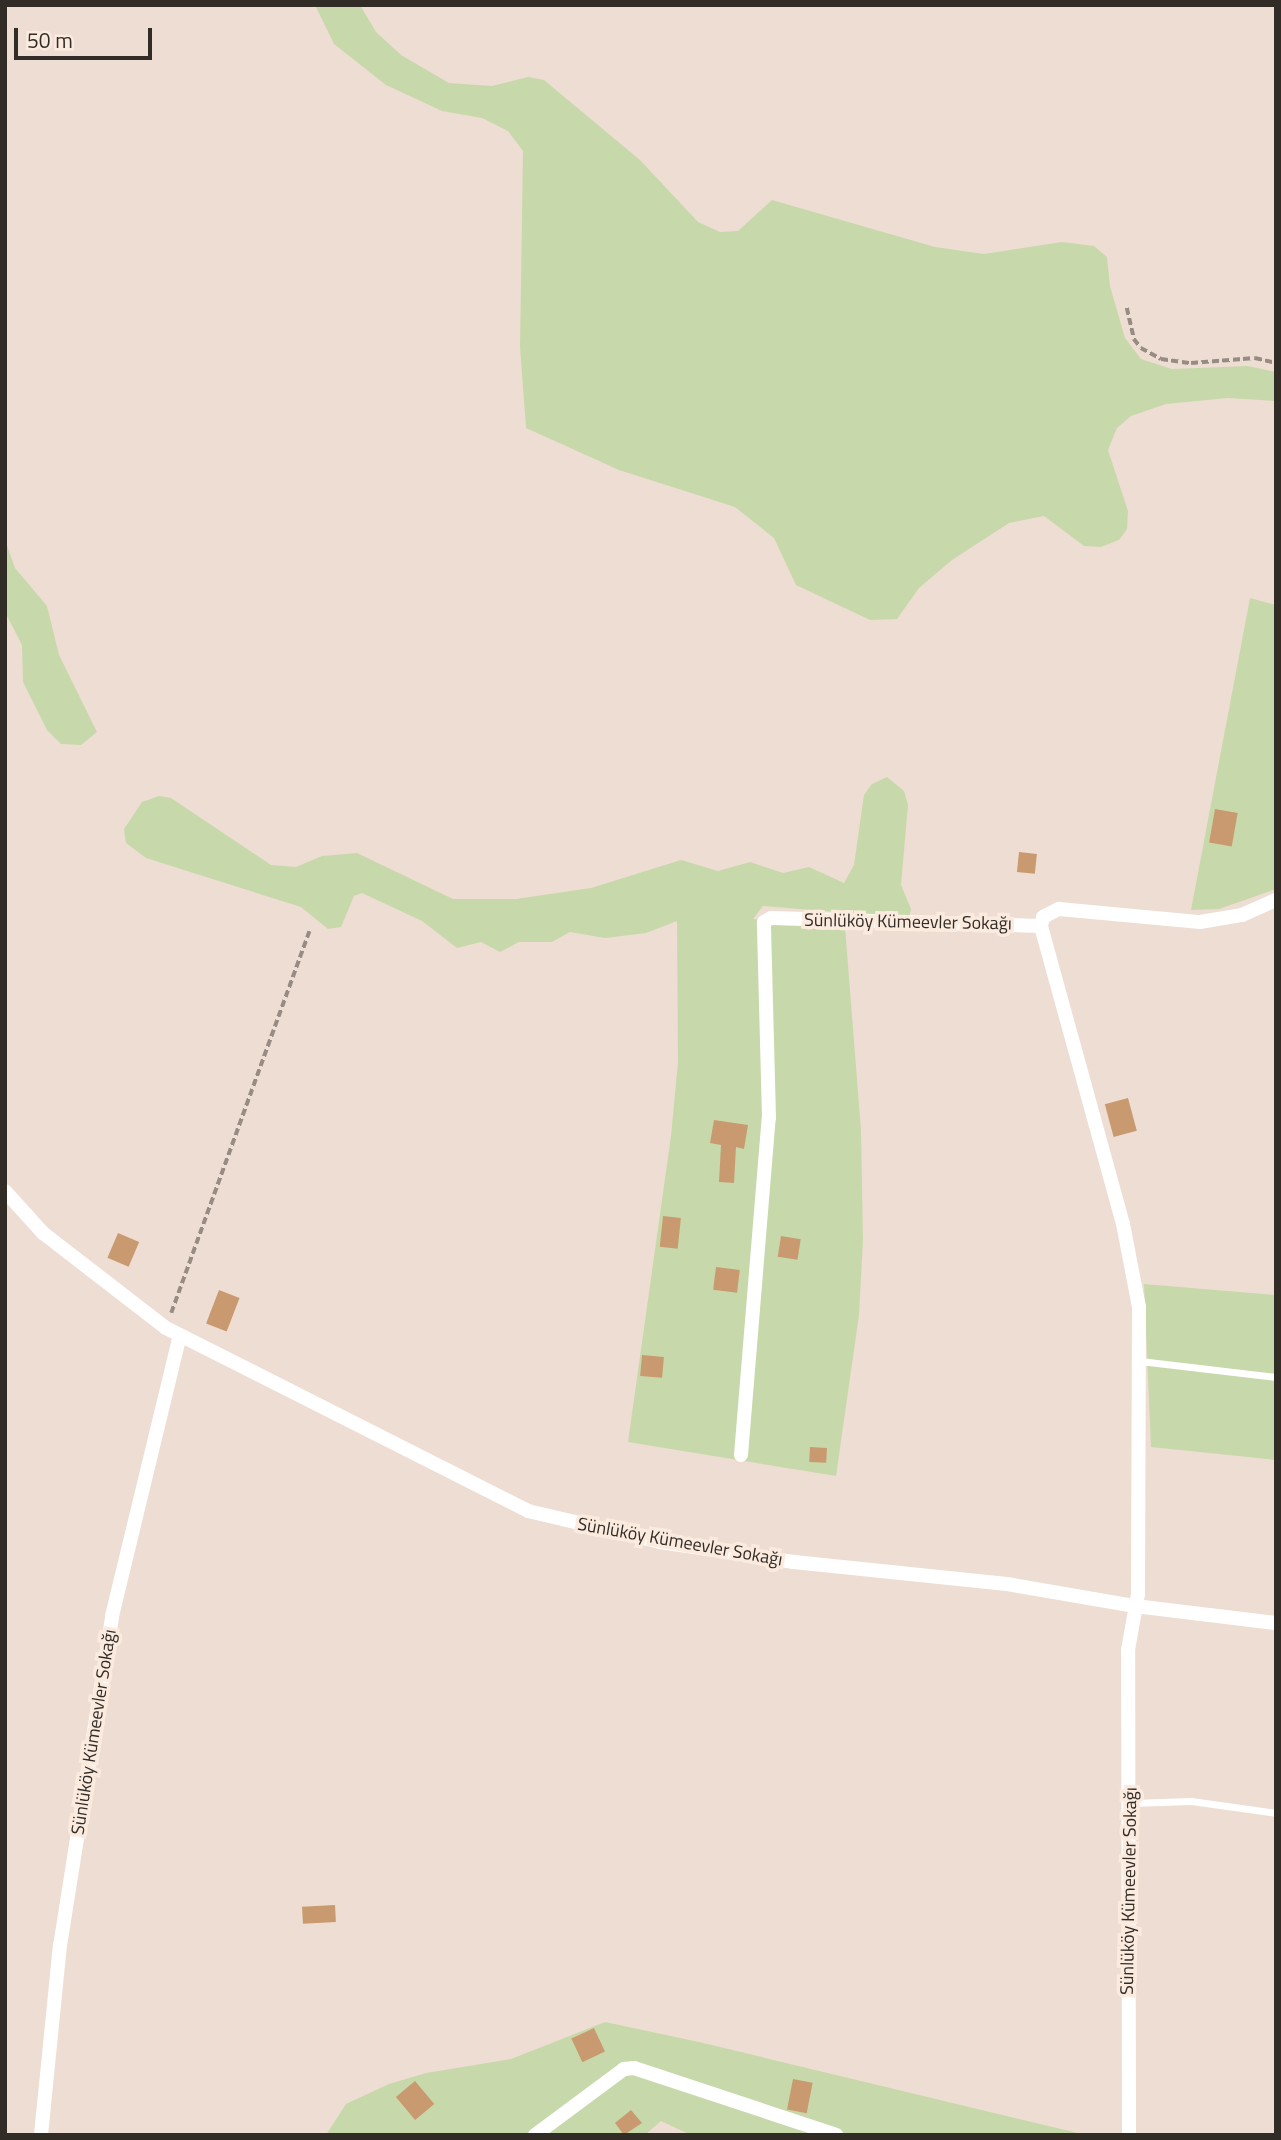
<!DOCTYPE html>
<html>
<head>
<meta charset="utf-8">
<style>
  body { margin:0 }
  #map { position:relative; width:1281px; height:2140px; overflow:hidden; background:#eeddd2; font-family:"Titillium Web",sans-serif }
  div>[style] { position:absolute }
  .green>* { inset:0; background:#c7d9aa }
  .building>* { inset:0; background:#c99a6f; transform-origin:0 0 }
  .path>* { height:3.5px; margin-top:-1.75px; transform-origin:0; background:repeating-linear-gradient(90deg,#978c83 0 7px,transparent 0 10.5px) }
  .lane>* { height:7px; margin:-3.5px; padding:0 3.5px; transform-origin:3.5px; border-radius:3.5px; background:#fff }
  .street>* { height:14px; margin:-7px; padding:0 7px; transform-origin:7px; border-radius:7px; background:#fff }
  span { translate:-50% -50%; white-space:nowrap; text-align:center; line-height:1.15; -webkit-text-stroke:7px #fbebdf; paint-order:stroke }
  .street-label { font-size:18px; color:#322c27 }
  .frame { position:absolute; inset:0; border:7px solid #322c27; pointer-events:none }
  .scale { position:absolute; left:14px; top:28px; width:138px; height:32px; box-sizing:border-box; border:4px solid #322c27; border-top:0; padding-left:9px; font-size:21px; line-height:24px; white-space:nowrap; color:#322c27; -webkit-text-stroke:5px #fbebdf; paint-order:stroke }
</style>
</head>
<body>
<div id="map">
  <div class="green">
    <i style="clip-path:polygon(315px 5px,360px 5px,376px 32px,401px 55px,449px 83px,492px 86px,528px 77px,544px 80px,640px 160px,698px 222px,720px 232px,738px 231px,772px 200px,935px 247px,984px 254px,1062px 242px,1094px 246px,1107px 257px,1110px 286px,1125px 338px,1141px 359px,1172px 369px,1248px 366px,1276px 372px,1276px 401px,1228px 398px,1166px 404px,1131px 416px,1117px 428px,1108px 450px,1128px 511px,1127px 529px,1119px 540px,1101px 547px,1084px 546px,1044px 516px,1009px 523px,952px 560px,919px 588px,897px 619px,870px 620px,796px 585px,774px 538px,735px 507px,619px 470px,526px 428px,520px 347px,523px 151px,508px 131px,482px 118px,442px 111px,386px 85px,334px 44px)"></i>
    <i style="clip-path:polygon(5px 540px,15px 568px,47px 606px,59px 655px,97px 732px,81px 745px,61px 744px,47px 730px,23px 682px,22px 645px,5px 612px)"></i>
    <i style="clip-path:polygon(1250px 598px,1276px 605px,1276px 889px,1219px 909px,1191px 910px)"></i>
    <i style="clip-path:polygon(887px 777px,904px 791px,908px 805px,901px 885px,911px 909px,909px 918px,763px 906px,753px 919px,845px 927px,861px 1130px,863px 1240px,859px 1315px,836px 1476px,628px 1442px,671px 1136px,678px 1062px,677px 921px,646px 933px,605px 938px,570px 932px,552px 942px,519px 942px,500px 952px,481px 942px,457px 948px,422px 921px,362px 893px,354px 896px,341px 927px,328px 929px,301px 907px,146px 858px,126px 843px,124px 829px,142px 802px,159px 796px,171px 798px,271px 865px,296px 867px,322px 856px,357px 853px,453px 899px,516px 899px,591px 888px,681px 860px,718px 871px,750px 862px,783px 873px,809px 867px,844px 883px,854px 865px,864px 795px,872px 784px)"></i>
    <i style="clip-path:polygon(1144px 1284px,1276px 1295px,1276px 1460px,1151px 1447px)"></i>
    <i style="clip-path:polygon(605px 2022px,699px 2042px,1086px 2135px,691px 2135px,661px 2121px,645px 2135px,326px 2135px,346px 2104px,389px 2084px,426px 2073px,511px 2059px)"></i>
  </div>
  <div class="building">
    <i style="left:1215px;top:809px;width:23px;height:34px;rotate:10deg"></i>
    <i style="left:1019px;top:852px;width:18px;height:20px;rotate:6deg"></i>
    <i style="left:1128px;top:1098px;width:34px;height:24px;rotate:75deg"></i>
    <i style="clip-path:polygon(714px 1120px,748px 1125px,744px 1149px,736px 1147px,734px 1183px,719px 1182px,721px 1145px,710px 1143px)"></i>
    <i style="left:663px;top:1216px;width:18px;height:31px;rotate:6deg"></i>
    <i style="left:118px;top:1233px;width:23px;height:27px;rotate:23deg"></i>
    <i style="left:781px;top:1236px;width:20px;height:21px;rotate:9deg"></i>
    <i style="left:716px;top:1267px;width:24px;height:23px;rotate:7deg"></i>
    <i style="left:219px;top:1290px;width:22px;height:36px;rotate:21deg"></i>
    <i style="left:642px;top:1355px;width:22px;height:21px;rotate:5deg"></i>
    <i style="left:810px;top:1447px;width:17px;height:15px;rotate:3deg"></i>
    <i style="left:335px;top:1905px;width:17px;height:33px;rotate:87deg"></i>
    <i style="left:594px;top:2028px;width:26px;height:25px;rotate:65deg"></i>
    <i style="left:793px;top:2079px;width:20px;height:31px;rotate:11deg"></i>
    <i style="left:415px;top:2081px;width:30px;height:25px;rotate:50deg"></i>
    <i style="clip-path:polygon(631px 2110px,642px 2123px,624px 2135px,615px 2123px)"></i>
  </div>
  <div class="path">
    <i style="left:1127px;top:308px;width:32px;rotate:77deg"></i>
    <i style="left:1134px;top:339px;width:11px;rotate:52deg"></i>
    <i style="left:1141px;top:348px;width:23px;rotate:29deg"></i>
    <i style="left:1161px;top:359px;width:30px;rotate:8deg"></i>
    <i style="left:1191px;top:363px;width:64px;rotate:-4.5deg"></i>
    <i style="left:1255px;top:358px;width:22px;rotate:13deg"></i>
    <i style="left:171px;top:1313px;width:406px;rotate:-70.1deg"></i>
  </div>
  <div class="lane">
    <i style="left:1140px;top:1361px;width:137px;rotate:6.7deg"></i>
    <i style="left:1131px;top:1803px;width:60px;rotate:-1.9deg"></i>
    <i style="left:1191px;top:1801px;width:86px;rotate:8deg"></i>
  </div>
  <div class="street">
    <i style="left:5px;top:1191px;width:57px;rotate:47.9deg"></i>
    <i style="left:43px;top:1233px;width:155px;rotate:37.7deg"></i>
    <i style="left:166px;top:1328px;width:406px;rotate:26.8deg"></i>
    <i style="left:528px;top:1511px;width:136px;rotate:13.2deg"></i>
    <i style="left:660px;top:1542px;width:135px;rotate:8.5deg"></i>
    <i style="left:794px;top:1562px;width:214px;rotate:5.9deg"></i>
    <i style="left:1007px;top:1584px;width:130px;rotate:9.8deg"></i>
    <i style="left:1135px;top:1606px;width:142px;rotate:6.9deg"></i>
    <i style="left:741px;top:1455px;width:338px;rotate:-85.3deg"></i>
    <i style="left:769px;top:1118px;width:196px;rotate:-91.5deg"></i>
    <i style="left:764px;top:922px;width:8px;rotate:-30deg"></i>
    <i style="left:771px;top:918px;width:270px;rotate:1.7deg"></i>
    <i style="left:41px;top:2135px;width:190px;rotate:-84.3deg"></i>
    <i style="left:60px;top:1946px;width:334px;rotate:-81deg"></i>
    <i style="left:112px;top:1616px;width:289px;rotate:-76.4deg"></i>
    <i style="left:535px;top:2135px;width:111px;rotate:-36.6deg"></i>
    <i style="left:624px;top:2069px;width:10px;rotate:-6deg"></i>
    <i style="left:634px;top:2068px;width:213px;rotate:18.3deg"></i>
    <i style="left:1129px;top:2135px;width:485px;rotate:-90.1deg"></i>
    <i style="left:1128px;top:1650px;width:57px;rotate:-79.9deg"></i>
    <i style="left:1138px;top:1594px;width:287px;rotate:-89.8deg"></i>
    <i style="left:1139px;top:1307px;width:85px;rotate:-100.9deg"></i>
    <i style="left:1123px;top:1224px;width:309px;rotate:-105.4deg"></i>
    <i style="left:1041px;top:926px;width:9px;rotate:-77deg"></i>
    <i style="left:1043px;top:917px;width:18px;rotate:-27deg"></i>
    <i style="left:1059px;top:909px;width:142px;rotate:5.3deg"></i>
    <i style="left:1200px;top:922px;width:43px;rotate:-9.5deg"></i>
    <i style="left:1242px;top:915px;width:37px;rotate:-24deg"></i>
  </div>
  <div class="street-label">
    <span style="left:908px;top:922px;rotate:1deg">Sünlüköy Kümeevler Sokağı</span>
    <span style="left:680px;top:1542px;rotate:10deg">Sünlüköy Kümeevler Sokağı</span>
    <span style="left:94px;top:1732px;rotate:-81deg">Sünlüköy Kümeevler Sokağı</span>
    <span style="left:1129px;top:1891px;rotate:-89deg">Sünlüköy Kümeevler Sokağı</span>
  </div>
  <div class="frame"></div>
  <div class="scale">50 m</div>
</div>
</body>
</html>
